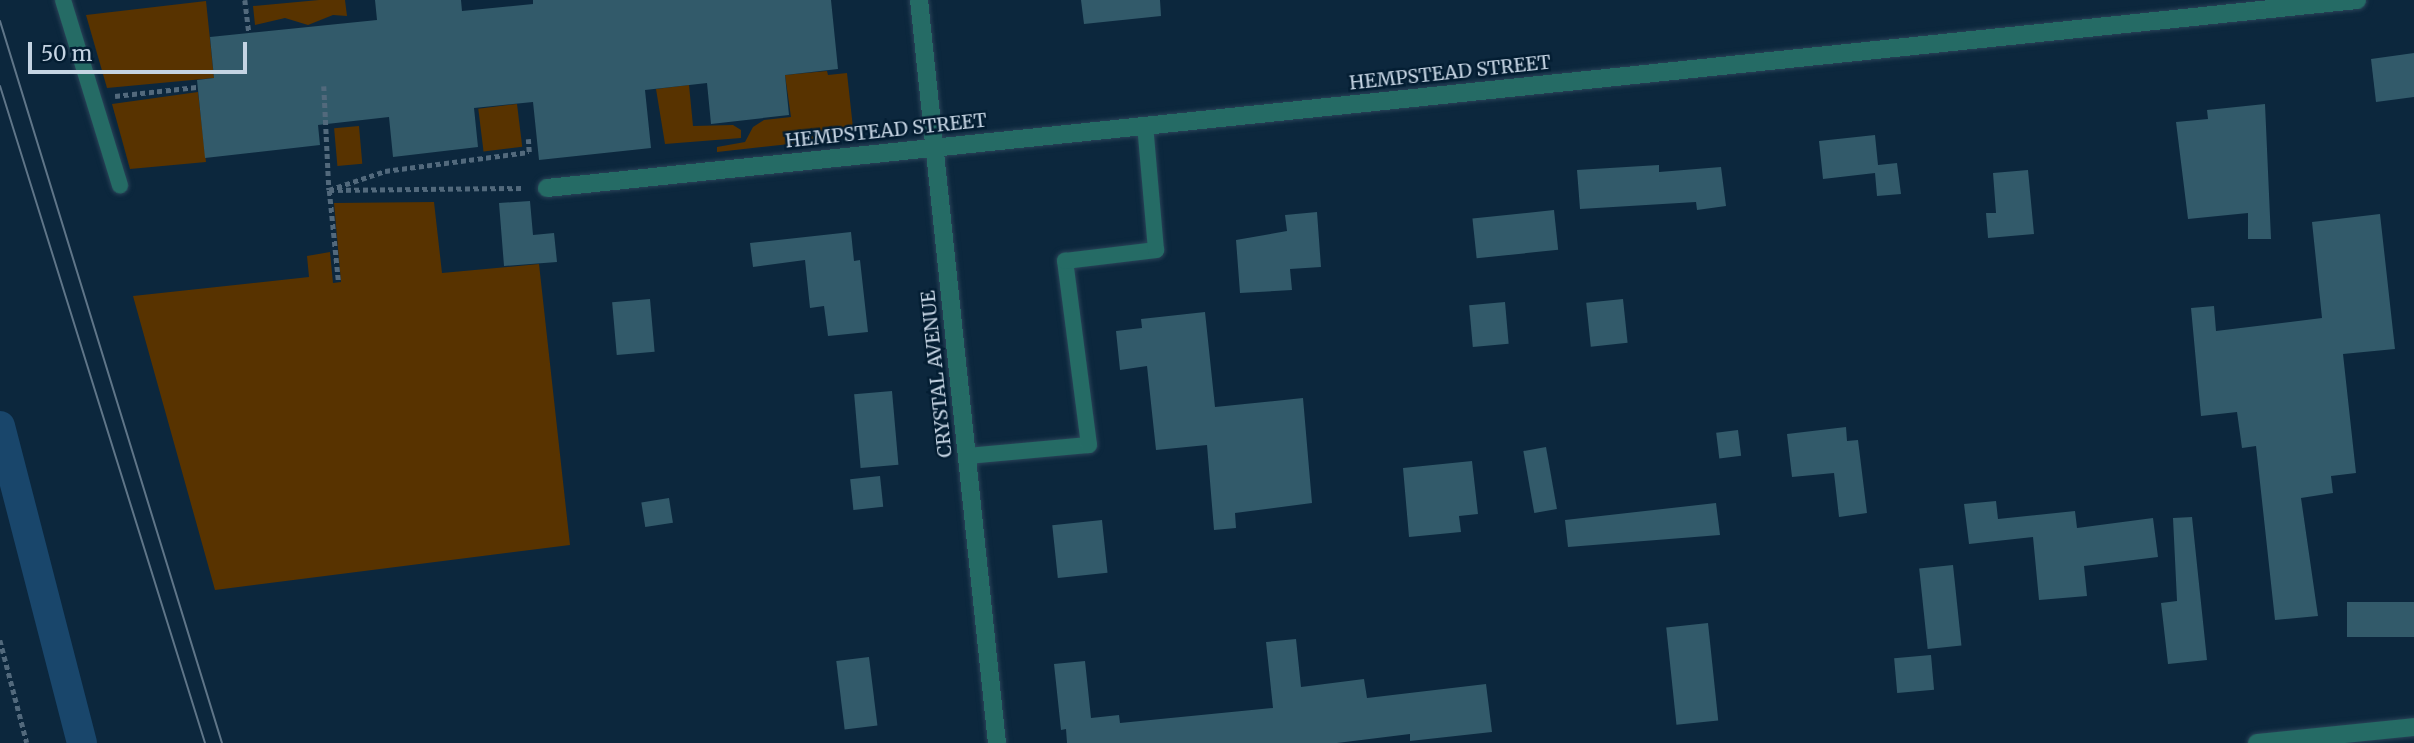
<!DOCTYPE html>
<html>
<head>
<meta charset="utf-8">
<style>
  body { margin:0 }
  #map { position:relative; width:2414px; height:743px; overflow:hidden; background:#0c273d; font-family:Merriweather,serif }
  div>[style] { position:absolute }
  .green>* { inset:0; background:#583300; transform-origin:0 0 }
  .canal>* { height:30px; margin:-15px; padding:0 15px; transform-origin:15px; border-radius:15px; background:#19466b }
  .building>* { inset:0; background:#325a6a; transform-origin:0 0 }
  .path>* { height:4.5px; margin-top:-2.25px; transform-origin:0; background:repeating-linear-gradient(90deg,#52697c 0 5px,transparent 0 8.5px) }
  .roads { filter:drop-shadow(0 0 2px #2a4358) drop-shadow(0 0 2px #2a4358) }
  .lane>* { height:16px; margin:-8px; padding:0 8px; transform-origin:8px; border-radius:8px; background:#256b65 }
  .street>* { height:18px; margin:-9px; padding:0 9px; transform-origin:9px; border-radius:9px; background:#256b65 }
  .tram>* { height:2px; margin:-1px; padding:0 1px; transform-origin:1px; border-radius:1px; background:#5f7588 }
  span { translate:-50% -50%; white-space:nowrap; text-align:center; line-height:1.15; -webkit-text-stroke:5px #031d32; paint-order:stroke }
  .street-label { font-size:19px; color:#c5d4e3 }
  .scale { position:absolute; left:28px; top:42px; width:219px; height:32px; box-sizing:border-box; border:4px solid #c5d4e3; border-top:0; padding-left:9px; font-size:21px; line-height:24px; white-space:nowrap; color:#c5d4e3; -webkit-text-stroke:5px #031d32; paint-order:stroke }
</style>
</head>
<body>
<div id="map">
  <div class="green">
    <i style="clip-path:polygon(319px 0,345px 0,347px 16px,333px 15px,308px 25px,285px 18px,255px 25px,253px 6px)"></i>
    <i style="clip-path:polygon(206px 1px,214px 78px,107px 88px,86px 15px)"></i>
    <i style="clip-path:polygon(827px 71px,828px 75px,847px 73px,854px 137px,717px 152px,717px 147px,745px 142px,753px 127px,764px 120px,791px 117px,785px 75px)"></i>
    <i style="clip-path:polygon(689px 85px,693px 126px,733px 125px,741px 130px,741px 138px,665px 144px,656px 89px)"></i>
    <i style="clip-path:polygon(198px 92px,206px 162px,130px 169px,112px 104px)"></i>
    <i style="left:517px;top:104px;width:43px;height:39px;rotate:83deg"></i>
    <i style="left:359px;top:126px;width:38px;height:25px;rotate:85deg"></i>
    <i style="clip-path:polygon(434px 202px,442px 273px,539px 264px,570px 545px,215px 590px,133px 296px,309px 277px,307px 256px,330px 252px,333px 283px,341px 282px,334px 203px)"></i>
  </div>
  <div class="canal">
    <i style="left:0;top:426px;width:327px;rotate:75.5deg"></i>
  </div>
  <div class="building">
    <i style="clip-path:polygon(375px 0,461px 0,462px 11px,533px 4px,533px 0,831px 0,838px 69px,785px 75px,789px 115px,711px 124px,707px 83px,645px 90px,651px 148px,539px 160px,533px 102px,474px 108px,478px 147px,393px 157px,389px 117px,318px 125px,320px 145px,205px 158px,197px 80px,214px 78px,210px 37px,377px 20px)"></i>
    <i style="clip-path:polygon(1081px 0,1160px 0,1161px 16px,1084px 24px)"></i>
    <i style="clip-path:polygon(2414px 53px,2414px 97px,2376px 102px,2371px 59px)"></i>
    <i style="clip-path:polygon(2265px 104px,2271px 239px,2248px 239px,2248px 213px,2188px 219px,2176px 122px,2208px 119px,2207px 110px)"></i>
    <i style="clip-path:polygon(1875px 135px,1878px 165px,1897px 163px,1901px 194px,1877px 196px,1875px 173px,1823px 179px,1819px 141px)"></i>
    <i style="clip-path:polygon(1659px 165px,1659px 172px,1721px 167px,1726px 206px,1697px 210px,1696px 202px,1580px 209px,1577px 170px)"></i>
    <i style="clip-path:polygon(2028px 170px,2034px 234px,1988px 238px,1986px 213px,1996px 213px,1993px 173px)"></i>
    <i style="clip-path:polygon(530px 201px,533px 235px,554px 233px,557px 262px,504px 266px,499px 203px)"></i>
    <i style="left:1554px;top:210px;width:40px;height:82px;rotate:84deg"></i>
    <i style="clip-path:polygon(1317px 212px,1321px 267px,1290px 269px,1292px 290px,1240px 293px,1236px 240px,1287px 231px,1285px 215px)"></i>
    <i style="clip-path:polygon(2380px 214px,2395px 349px,2343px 354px,2356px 473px,2331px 476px,2333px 493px,2301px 498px,2318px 616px,2275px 620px,2256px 446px,2242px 448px,2237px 412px,2201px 416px,2191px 308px,2214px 306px,2216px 331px,2322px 318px,2312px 222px)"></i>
    <i style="clip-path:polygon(851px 232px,854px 261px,860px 260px,868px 332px,828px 336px,824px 306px,810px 308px,805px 260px,753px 267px,750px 243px)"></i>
    <i style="left:650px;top:299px;width:53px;height:38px;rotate:85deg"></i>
    <i style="left:1623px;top:299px;width:44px;height:37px;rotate:84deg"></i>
    <i style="left:1505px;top:302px;width:42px;height:36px;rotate:85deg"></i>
    <i style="clip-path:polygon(1205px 312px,1215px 407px,1303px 398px,1312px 503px,1235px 513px,1236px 528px,1214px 530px,1207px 445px,1156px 450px,1147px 366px,1120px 370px,1116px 331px,1142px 328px,1141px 319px)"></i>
    <i style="left:892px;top:391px;width:74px;height:38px;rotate:85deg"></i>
    <i style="clip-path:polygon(1846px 427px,1847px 441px,1858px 440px,1867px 513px,1839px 517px,1834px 473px,1792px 477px,1787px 434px)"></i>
    <i style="left:1738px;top:430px;width:26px;height:22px;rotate:83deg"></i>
    <i style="left:1546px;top:447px;width:63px;height:23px;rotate:80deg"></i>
    <i style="clip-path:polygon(1472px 461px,1478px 514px,1459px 516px,1461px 532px,1409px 537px,1403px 468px)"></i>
    <i style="left:880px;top:476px;width:31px;height:30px;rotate:84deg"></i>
    <i style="left:669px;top:498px;width:25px;height:28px;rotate:81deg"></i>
    <i style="clip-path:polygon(1996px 501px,1998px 519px,2075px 511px,2077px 528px,2153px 518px,2158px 557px,2084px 566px,2087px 596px,2039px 600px,2033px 537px,1969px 544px,1964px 504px)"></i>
    <i style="clip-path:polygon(1716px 503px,1720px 535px,1568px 547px,1565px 520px)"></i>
    <i style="clip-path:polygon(2192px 517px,2207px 660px,2168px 664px,2161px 603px,2177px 601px,2173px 518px)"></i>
    <i style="left:1102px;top:520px;width:53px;height:50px;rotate:84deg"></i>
    <i style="left:1953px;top:565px;width:81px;height:34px;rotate:84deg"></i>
    <i style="left:2414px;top:602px;width:35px;height:67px;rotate:90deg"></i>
    <i style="left:1708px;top:623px;width:98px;height:42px;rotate:84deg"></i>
    <i style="clip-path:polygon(1296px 639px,1301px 687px,1364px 679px,1367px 698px,1486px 684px,1492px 732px,1410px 741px,1410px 734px,1337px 743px,1067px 743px,1066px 729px,1061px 730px,1054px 664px,1085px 661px,1091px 718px,1119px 715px,1120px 723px,1273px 708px,1266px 642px)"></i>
    <i style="left:1931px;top:655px;width:35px;height:37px;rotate:85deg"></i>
    <i style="left:869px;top:657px;width:69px;height:33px;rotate:83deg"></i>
  </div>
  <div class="path">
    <i style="left:245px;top:0;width:33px;rotate:83deg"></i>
    <i style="left:324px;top:86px;width:104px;rotate:87.2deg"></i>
    <i style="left:329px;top:190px;width:193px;rotate:-0.6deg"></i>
    <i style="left:115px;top:96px;width:82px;rotate:-6.3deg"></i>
    <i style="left:338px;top:280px;width:90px;rotate:-95.7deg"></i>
    <i style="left:329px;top:190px;width:59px;rotate:-18.7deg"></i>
    <i style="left:385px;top:171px;width:145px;rotate:-7.5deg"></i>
    <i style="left:529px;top:152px;width:13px;rotate:-94deg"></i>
    <i style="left:0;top:640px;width:106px;rotate:75.3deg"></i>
  </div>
  <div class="roads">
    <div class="lane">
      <i style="left:63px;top:0;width:194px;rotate:72.9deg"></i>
      <i style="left:967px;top:456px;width:122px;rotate:-5.2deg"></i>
      <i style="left:1089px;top:445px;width:186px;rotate:-97.4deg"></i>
      <i style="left:1065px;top:261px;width:92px;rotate:-6.9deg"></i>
      <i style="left:1156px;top:250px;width:125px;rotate:-95deg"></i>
    </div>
    <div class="street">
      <i style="left:919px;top:0;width:747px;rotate:84.01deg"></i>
      <i style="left:547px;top:188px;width:1820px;rotate:-5.93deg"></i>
      <i style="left:2257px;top:743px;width:158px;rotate:-5.8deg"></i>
    </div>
  </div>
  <div class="tram">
    <i style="left:0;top:21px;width:755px;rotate:72.91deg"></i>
    <i style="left:0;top:86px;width:688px;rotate:72.67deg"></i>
  </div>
  <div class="street-label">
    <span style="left:1450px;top:73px;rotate:-6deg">HEMPSTEAD STREET</span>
    <span style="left:886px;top:131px;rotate:-6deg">HEMPSTEAD STREET</span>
    <span style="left:937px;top:374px;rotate:-96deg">CRYSTAL AVENUE</span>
  </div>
  <div class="scale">50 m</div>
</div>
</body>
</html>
